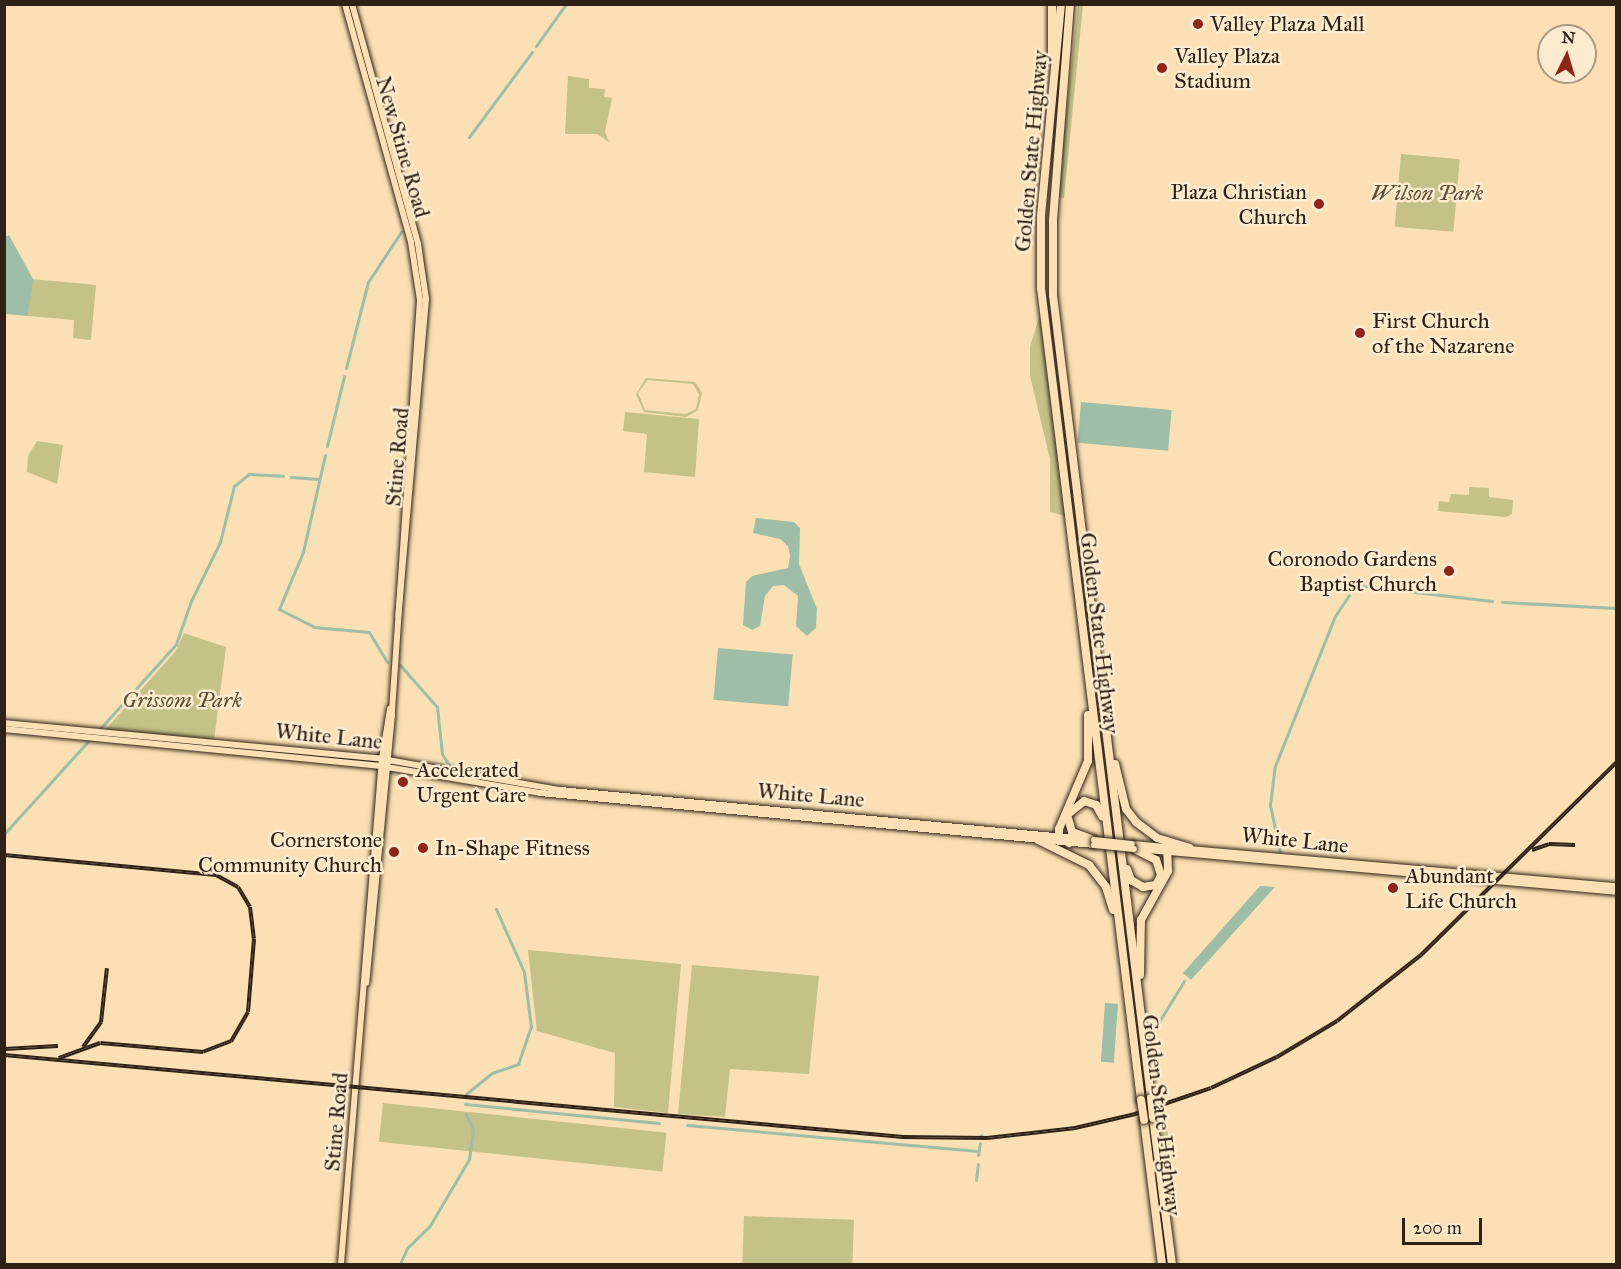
<!DOCTYPE html>
<html>
<head>
<meta charset="utf-8">
<style>
  body { margin:0 }
  #map { position:relative; width:1621px; height:1269px; overflow:hidden; background:#fae0b4; font-family:"IM FELL Great Primer",serif }
  div>[style] { position:absolute }
  .green>* { inset:0; background:#c4c189; transform-origin:0 0 }
  .water>* { inset:0; background:#9fbea7; transform-origin:0 0 }
  .canal>* { height:3px; margin:-1.5px; padding:0 1.5px; transform-origin:1.5px; border-radius:1.5px; background:#9fbea7 }
  .roads { filter:drop-shadow(0 0 2px #302116) drop-shadow(0 0 2px #302116) }
  .major>* { height:6px; margin:-3px; padding:0 3px; transform-origin:3px; border-radius:3px; background:#fae0b4 }
  .highway>* { height:8px; margin:-4px; padding:0 4px; transform-origin:4px; border-radius:4px; background:#fae0b4 }
  .rail>* { height:4px; margin-top:-2px; transform-origin:0; background:repeating-linear-gradient(90deg,#fcebce 0 4.5px,#302116 0 9px); box-sizing:border-box; border-block:2px solid #302116 }
  .bridges { filter:drop-shadow(0 0 2px #302116) drop-shadow(0 0 2px #302116) }
  .major-bridge>* { height:6px; margin:-3px; padding:0 3px; transform-origin:3px; border-radius:3px; background:#fae0b4 }
  .highway-bridge>* { height:8px; margin:-4px; padding:0 4px; transform-origin:4px; border-radius:4px; background:#fae0b4 }
  .dots>* { width:16px; height:16px; translate:-50% -50%; box-sizing:border-box; border:3px solid #fcebce; border-radius:50% }
  span { translate:-50% -50%; white-space:nowrap; text-align:center; line-height:1.15; -webkit-text-stroke:5px #fcebce; paint-order:stroke }
  .poi-label { font-size:22px; color:#302116 }
  .left { translate:0 -50%; text-align:left }
  .right { translate:-100% -50%; text-align:right }
  .street-label { font-size:22px; color:#302116 }
  .park-label { font-size:22px; color:#5c5138; font-style:italic }
  .frame { position:absolute; inset:0; border:6px solid #302116; pointer-events:none }
  .north { position:absolute; left:1537px; top:24px; width:60px; height:60px; box-sizing:border-box; background:#fcebce; border:2px solid #aa9a84; border-radius:50%; rotate:5deg; font-size:16px; font-weight:700; line-height:24px; text-align:center; color:#302116 }
  .north::after { content:''; display:block; margin:auto; width:21px; height:27px; background:#8f2418; clip-path:polygon(50% 0,100% 100%,50% 72%,0 100%) }
  .scale { position:absolute; left:1402px; top:1218px; width:80px; height:27px; box-sizing:border-box; border:3px solid #302116; border-top:0; padding-left:8px; font-size:18px; line-height:21px; white-space:nowrap; color:#302116; -webkit-text-stroke:4px #fcebce; paint-order:stroke }
</style>
</head>
<body>
<div id="map">
  <div class="green">
    <i style="clip-path:polygon(1078px 5px,1083px 5px,1064px 198px,1057px 197px)"></i>
    <i style="clip-path:polygon(568px 76px,589px 79px,589px 88px,605px 89px,604px 97px,612px 98px,605px 132px,609px 142px,597px 134px,565px 134px)"></i>
    <i style="left:1401px;top:154px;width:59px;height:73px;rotate:5deg"></i>
    <i style="clip-path:polygon(32px 279px,96px 285px,91px 340px,73px 338px,74px 320px,28px 316px)"></i>
    <i style="clip-path:polygon(1040px 314px,1065px 516px,1050px 512px,1050px 459px,1030px 376px,1030px 347px)"></i>
    <i style="clip-path:polygon(evenodd,646px 378px,695px 382px,702px 393px,698px 410px,686px 417px,644px 412px,636px 394px,646px 378px,648px 380px,693px 384px,699px 394px,696px 409px,686px 414px,645px 410px,638px 393px,648px 380px)"></i>
    <i style="clip-path:polygon(625px 412px,699px 419px,695px 477px,644px 472px,647px 434px,623px 431px)"></i>
    <i style="clip-path:polygon(37px 441px,63px 445px,57px 484px,27px 472px,28px 456px)"></i>
    <i style="clip-path:polygon(1469px 487px,1489px 488px,1489px 497px,1513px 500px,1512px 514px,1506px 517px,1438px 511px,1439px 501px,1449px 502px,1451px 494px,1469px 495px)"></i>
    <i style="clip-path:polygon(184px 633px,226px 647px,214px 740px,105px 730px,175px 652px)"></i>
    <i style="clip-path:polygon(528px 950px,681px 964px,668px 1113px,614px 1107px,615px 1053px,537px 1031px)"></i>
    <i style="clip-path:polygon(692px 965px,819px 976px,809px 1074px,730px 1069px,725px 1117px,678px 1114px)"></i>
    <i style="left:383px;top:1103px;width:285px;height:39px;rotate:6deg"></i>
    <i style="clip-path:polygon(1166px 1110px,1170px 1163px,1162px 1162px,1156px 1112px)"></i>
    <i style="left:744px;top:1216px;width:110px;height:48px;rotate:2deg"></i>
  </div>
  <div class="water">
    <i style="clip-path:polygon(9px 235px,33px 279px,28px 316px,5px 314px,5px 237px)"></i>
    <i style="left:1081px;top:402px;width:91px;height:41px;rotate:5deg"></i>
    <i style="clip-path:polygon(756px 518px,794px 522px,800px 528px,799px 564px,817px 609px,816px 628px,807px 636px,796px 626px,798px 596px,784px 585px,773px 586px,765px 596px,760px 626px,752px 630px,743px 625px,746px 582px,752px 576px,788px 568px,790px 556px,788px 546px,780px 539px,753px 533px)"></i>
    <i style="left:718px;top:648px;width:75px;height:52px;rotate:5deg"></i>
    <i style="clip-path:polygon(1260px 886px,1275px 887px,1191px 980px,1183px 973px)"></i>
    <i style="left:1105px;top:1003px;width:13px;height:59px;rotate:4deg"></i>
  </div>
  <div class="canal">
    <i style="left:536px;top:46px;width:52px;rotate:-54.5deg"></i>
    <i style="left:469px;top:137px;width:106px;rotate:-53.5deg"></i>
    <i style="left:346px;top:368px;width:89px;rotate:-75.7deg"></i>
    <i style="left:368px;top:282px;width:60px;rotate:-56.6deg"></i>
    <i style="left:327px;top:446px;width:72px;rotate:-76.3deg"></i>
    <i style="left:325px;top:455px;width:99px;rotate:102.8deg"></i>
    <i style="left:303px;top:552px;width:62px;rotate:112.8deg"></i>
    <i style="left:279px;top:609px;width:39px;rotate:27deg"></i>
    <i style="left:314px;top:627px;width:55px;rotate:5.2deg"></i>
    <i style="left:369px;top:632px;width:35px;rotate:59deg"></i>
    <i style="left:291px;top:477px;width:28px;rotate:4deg"></i>
    <i style="left:1363px;top:586px;width:130px;rotate:6.6deg"></i>
    <i style="left:1502px;top:602px;width:114px;rotate:3deg"></i>
    <i style="left:400px;top:665px;width:56px;rotate:48.6deg"></i>
    <i style="left:437px;top:707px;width:47px;rotate:83.9deg"></i>
    <i style="left:442px;top:754px;width:15px;rotate:58deg"></i>
    <i style="left:98px;top:731px;width:117px;rotate:-48.1deg"></i>
    <i style="left:176px;top:644px;width:46px;rotate:-70.8deg"></i>
    <i style="left:191px;top:601px;width:66px;rotate:-63.8deg"></i>
    <i style="left:220px;top:542px;width:58px;rotate:-76deg"></i>
    <i style="left:234px;top:486px;width:19px;rotate:-39deg"></i>
    <i style="left:249px;top:474px;width:34px;rotate:3deg"></i>
    <i style="left:4px;top:834px;width:130px;rotate:-47.8deg"></i>
    <i style="left:1280px;top:852px;width:48px;rotate:-102deg"></i>
    <i style="left:1270px;top:805px;width:39px;rotate:-83deg"></i>
    <i style="left:1275px;top:766px;width:162px;rotate:-68.2deg"></i>
    <i style="left:1335px;top:616px;width:25px;rotate:-56deg"></i>
    <i style="left:1157px;top:1025px;width:52px;rotate:-58.5deg"></i>
    <i style="left:466px;top:1094px;width:33px;rotate:-39deg"></i>
    <i style="left:492px;top:1073px;width:28px;rotate:-19deg"></i>
    <i style="left:518px;top:1064px;width:39px;rotate:-71deg"></i>
    <i style="left:531px;top:1027px;width:55px;rotate:-97.3deg"></i>
    <i style="left:524px;top:972px;width:69px;rotate:-114deg"></i>
    <i style="left:465px;top:1104px;width:195px;rotate:5.6deg"></i>
    <i style="left:687px;top:1125px;width:292px;rotate:5.1deg"></i>
    <i style="left:980px;top:1136px;width:2px;rotate:-27deg"></i>
    <i style="left:978px;top:1155px;width:12px;rotate:-81deg"></i>
    <i style="left:976px;top:1180px;width:16px;rotate:-83deg"></i>
    <i style="left:400px;top:1264px;width:17px;rotate:-66deg"></i>
    <i style="left:407px;top:1248px;width:30px;rotate:-44deg"></i>
    <i style="left:429px;top:1227px;width:79px;rotate:-59.5deg"></i>
    <i style="left:469px;top:1159px;width:30px;rotate:-82deg"></i>
    <i style="left:473px;top:1129px;width:17px;rotate:-115deg"></i>
  </div>
  <div class="roads">
    <div class="major">
      <i style="left:345px;top:4px;width:247px;rotate:74.5deg"></i>
      <i style="left:411px;top:242px;width:59px;rotate:81.2deg"></i>
      <i style="left:420px;top:300px;width:416px;rotate:93.9deg"></i>
      <i style="left:392px;top:715px;width:269px;rotate:95.5deg"></i>
      <i style="left:352px;top:4px;width:249px;rotate:74.6deg"></i>
      <i style="left:418px;top:244px;width:56px;rotate:81.7deg"></i>
      <i style="left:426px;top:299px;width:318px;rotate:95deg"></i>
      <i style="left:4px;top:723px;width:380px;rotate:5.4deg"></i>
      <i style="left:382px;top:759px;width:181px;rotate:9.9deg"></i>
      <i style="left:560px;top:790px;width:528px;rotate:5.32deg"></i>
      <i style="left:4px;top:729px;width:379px;rotate:5.6deg"></i>
      <i style="left:381px;top:766px;width:161px;rotate:9.6deg"></i>
      <i style="left:540px;top:793px;width:556px;rotate:5.36deg"></i>
      <i style="left:1132px;top:844px;width:486px;rotate:5deg"></i>
      <i style="left:1136px;top:849px;width:482px;rotate:5.1deg"></i>
      <i style="left:341px;top:1264px;width:507px;rotate:-85.36deg"></i>
      <i style="left:382px;top:759px;width:51px;rotate:-80.9deg"></i>
    </div>
    <div class="highway">
      <i style="left:1052px;top:4px;width:53px;rotate:90deg"></i>
      <i style="left:1061px;top:4px;width:213px;rotate:95.4deg"></i>
      <i style="left:1041px;top:216px;width:72px;rotate:90deg"></i>
      <i style="left:1041px;top:288px;width:818px;rotate:82.98deg"></i>
      <i style="left:1070px;top:4px;width:219px;rotate:94.5deg"></i>
      <i style="left:1053px;top:222px;width:73px;rotate:90deg"></i>
      <i style="left:1053px;top:295px;width:809px;rotate:83.04deg"></i>
      <i style="left:1115px;top:764px;width:46px;rotate:76.3deg"></i>
      <i style="left:1126px;top:809px;width:16px;rotate:52deg"></i>
      <i style="left:1136px;top:822px;width:26px;rotate:37deg"></i>
      <i style="left:1157px;top:838px;width:34px;rotate:17deg"></i>
      <i style="left:1038px;top:840px;width:57px;rotate:26.1deg"></i>
      <i style="left:1089px;top:865px;width:28px;rotate:52deg"></i>
      <i style="left:1106px;top:887px;width:24px;rotate:73deg"></i>
      <i style="left:1094px;top:840px;width:23px;rotate:-160deg"></i>
      <i style="left:1072px;top:832px;width:18px;rotate:-106deg"></i>
      <i style="left:1067px;top:815px;width:22px;rotate:-39deg"></i>
      <i style="left:1084px;top:801px;width:13px;rotate:18deg"></i>
      <i style="left:1096px;top:805px;width:13px;rotate:61deg"></i>
      <i style="left:1069px;top:843px;width:12px;rotate:-145deg"></i>
      <i style="left:1059px;top:836px;width:7px;rotate:-90deg"></i>
      <i style="left:1059px;top:829px;width:74px;rotate:-66.9deg"></i>
      <i style="left:1088px;top:761px;width:46px;rotate:-90deg"></i>
      <i style="left:1127px;top:869px;width:12px;rotate:70deg"></i>
      <i style="left:1131px;top:880px;width:14px;rotate:30deg"></i>
      <i style="left:1143px;top:887px;width:13px;rotate:-9deg"></i>
      <i style="left:1156px;top:885px;width:11px;rotate:-63deg"></i>
      <i style="left:1161px;top:875px;width:16px;rotate:-108deg"></i>
      <i style="left:1156px;top:860px;width:25px;rotate:-153deg"></i>
      <i style="left:1140px;top:975px;width:55px;rotate:-89deg"></i>
      <i style="left:1141px;top:920px;width:56px;rotate:-61.1deg"></i>
      <i style="left:1168px;top:871px;width:25px;rotate:-92deg"></i>
      <i style="left:1153px;top:1118px;width:147px;rotate:82.6deg"></i>
      <i style="left:1144px;top:1120px;width:145px;rotate:82.9deg"></i>
    </div>
  </div>
  <div class="rail">
    <i style="left:1532px;top:850px;width:18px;rotate:-19deg"></i>
    <i style="left:1549px;top:844px;width:26px;rotate:2deg"></i>
    <i style="left:4px;top:855px;width:213px;rotate:5.4deg"></i>
    <i style="left:216px;top:875px;width:25px;rotate:29deg"></i>
    <i style="left:238px;top:887px;width:23px;rotate:59deg"></i>
    <i style="left:250px;top:907px;width:32px;rotate:83deg"></i>
    <i style="left:254px;top:939px;width:73px;rotate:94.7deg"></i>
    <i style="left:248px;top:1012px;width:34px;rotate:120deg"></i>
    <i style="left:231px;top:1041px;width:30px;rotate:159deg"></i>
    <i style="left:203px;top:1052px;width:103px;rotate:-175deg"></i>
    <i style="left:100px;top:1043px;width:44px;rotate:159.9deg"></i>
    <i style="left:83px;top:1047px;width:31px;rotate:-54deg"></i>
    <i style="left:101px;top:1022px;width:54px;rotate:-83.7deg"></i>
    <i style="left:4px;top:1049px;width:54px;rotate:-3.2deg"></i>
    <i style="left:4px;top:1055px;width:903px;rotate:5.21deg"></i>
    <i style="left:903px;top:1137px;width:84px;rotate:0.7deg"></i>
    <i style="left:987px;top:1138px;width:89px;rotate:-6.5deg"></i>
    <i style="left:1075px;top:1128px;width:62px;rotate:-13.1deg"></i>
    <i style="left:1135px;top:1114px;width:80px;rotate:-18.9deg"></i>
    <i style="left:1211px;top:1088px;width:73px;rotate:-25.2deg"></i>
    <i style="left:1277px;top:1057px;width:70px;rotate:-31deg"></i>
    <i style="left:1337px;top:1021px;width:107px;rotate:-38.2deg"></i>
    <i style="left:1421px;top:955px;width:274px;rotate:-44.6deg"></i>
  </div>
  <div class="bridges">
    <div class="major-bridge">
      <i style="left:1094px;top:840px;width:38px;rotate:6deg"></i>
      <i style="left:1094px;top:845px;width:40px;rotate:5.7deg"></i>
    </div>
    <div class="highway-bridge">
      <i style="left:1151px;top:1098px;width:20px;rotate:84deg"></i>
      <i style="left:1141px;top:1100px;width:20px;rotate:81deg"></i>
    </div>
  </div>
  <div class="dots">
    <i style="left:1198px;top:24px;background:#8f2418"></i>
    <i style="left:1162px;top:68px;background:#8f2418"></i>
    <i style="left:1319px;top:204px;background:#8f2418"></i>
    <i style="left:1360px;top:333px;background:#8f2418"></i>
    <i style="left:1449px;top:571px;background:#8f2418"></i>
    <i style="left:403px;top:782px;background:#8f2418"></i>
    <i style="left:423px;top:848px;background:#8f2418"></i>
    <i style="left:394px;top:852px;background:#8f2418"></i>
    <i style="left:1393px;top:888px;background:#8f2418"></i>
  </div>
  <div class="poi-label">
    <span class="left" style="left:1210px;top:24px">Valley Plaza Mall</span>
    <span class="left" style="left:1174px;top:68px">Valley Plaza<br>Stadium</span>
    <span class="right" style="left:1307px;top:204px">Plaza Christian<br>Church</span>
    <span class="left" style="left:1372px;top:333px">First Church<br>of the Nazarene</span>
    <span class="right" style="left:1437px;top:571px">Coronodo Gardens<br>Baptist Church</span>
    <span class="left" style="left:416px;top:782px">Accelerated<br>Urgent Care</span>
    <span class="right" style="left:382px;top:852px">Cornerstone<br>Community Church</span>
    <span class="left" style="left:435px;top:848px">In-Shape Fitness</span>
    <span class="left" style="left:1405px;top:888px">Abundant<br>Life Church</span>
  </div>
  <div class="street-label">
    <span style="left:403px;top:147px;rotate:74deg">New Stine Road</span>
    <span style="left:1031px;top:151px;rotate:-85deg">Golden State Highway</span>
    <span style="left:397px;top:457px;rotate:-85deg">Stine Road</span>
    <span style="left:1100px;top:633px;rotate:83deg">Golden State Highway</span>
    <span style="left:329px;top:736px;rotate:6deg">White Lane</span>
    <span style="left:811px;top:795px;rotate:5deg">White Lane</span>
    <span style="left:1295px;top:840px;rotate:6deg">White Lane</span>
    <span style="left:1162px;top:1115px;rotate:83deg">Golden State Highway</span>
    <span style="left:336px;top:1122px;rotate:-85deg">Stine Road</span>
  </div>
  <div class="park-label">
    <span style="left:1427px;top:193px">Wilson Park</span>
    <span style="left:182px;top:700px">Grissom Park</span>
  </div>
  <div class="frame"></div>
  <div class="north">N</div>
  <div class="scale">200 m</div>
</div>
</body>
</html>
